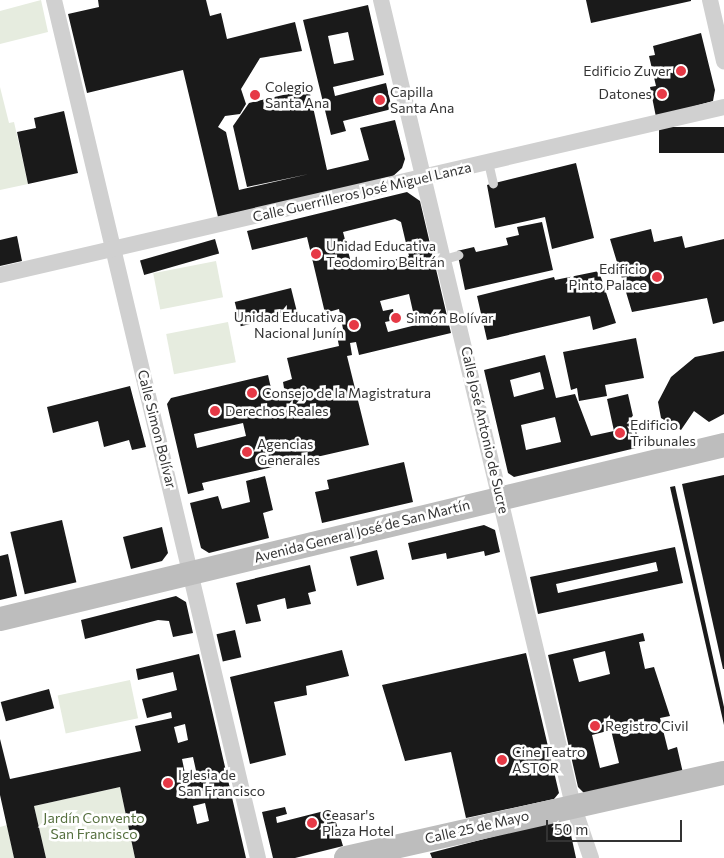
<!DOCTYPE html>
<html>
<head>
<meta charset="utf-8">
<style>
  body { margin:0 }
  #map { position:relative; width:724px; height:858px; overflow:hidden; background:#fff; font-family:Commissioner,sans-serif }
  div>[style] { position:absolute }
  .green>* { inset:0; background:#e6ecdf; transform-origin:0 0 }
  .building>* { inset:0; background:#1a1a1a; transform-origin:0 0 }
  .service>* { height:9px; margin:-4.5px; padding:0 4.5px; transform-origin:4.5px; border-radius:4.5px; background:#d0d0d0 }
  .minor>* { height:16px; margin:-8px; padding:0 8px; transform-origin:8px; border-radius:8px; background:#d0d0d0 }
  .secondary>* { height:24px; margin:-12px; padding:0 12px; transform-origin:12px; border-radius:12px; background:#bdbdbd }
  .dots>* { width:14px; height:14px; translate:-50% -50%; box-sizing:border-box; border:2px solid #fff; border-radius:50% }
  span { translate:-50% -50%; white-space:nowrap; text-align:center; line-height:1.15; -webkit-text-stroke:5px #fff; paint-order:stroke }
  .poi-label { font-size:14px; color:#333 }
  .right { translate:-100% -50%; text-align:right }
  .left { translate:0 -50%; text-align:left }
  .street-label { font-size:14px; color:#333 }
  .park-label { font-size:14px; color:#56703f }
  .scale { position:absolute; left:546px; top:820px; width:136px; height:22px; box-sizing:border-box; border:2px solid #333; border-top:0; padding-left:6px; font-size:15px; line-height:18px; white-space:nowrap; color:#333; -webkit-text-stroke:4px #fff; paint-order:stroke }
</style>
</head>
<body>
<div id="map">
  <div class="green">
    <i style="clip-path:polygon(41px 0,48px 32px,0 44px,0 11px)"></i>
    <i style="clip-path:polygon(0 87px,9px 123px,14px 122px,28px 184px,0 190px)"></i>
    <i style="left:216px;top:261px;width:37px;height:64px;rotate:79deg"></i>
    <i style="left:228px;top:322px;width:41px;height:63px;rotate:79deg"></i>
    <i style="left:130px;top:680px;width:39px;height:74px;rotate:78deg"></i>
    <i style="clip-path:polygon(120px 787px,135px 858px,46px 858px,34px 806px)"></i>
    <i style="clip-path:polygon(7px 825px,14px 858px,0 858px,0 827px)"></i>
  </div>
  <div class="building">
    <i style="clip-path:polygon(98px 0,206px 0,210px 16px,221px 13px,227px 39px,295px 22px,302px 51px,260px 58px,241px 89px,246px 104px,240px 114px,225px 116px,218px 127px,226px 132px,239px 190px,309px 174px,247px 187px,233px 126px,249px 103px,309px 89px,327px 170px,369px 160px,360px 128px,395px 120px,405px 159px,402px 168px,392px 177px,218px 217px,183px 70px,87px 93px,68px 14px,99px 7px)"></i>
    <i style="clip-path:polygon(586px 0,691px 0,691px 1px,591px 23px)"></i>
    <i style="clip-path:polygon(evenodd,368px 5px,384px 75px,333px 87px,335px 96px,386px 83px,392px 109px,343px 121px,346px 131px,331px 135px,303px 20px,368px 5px,348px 32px,354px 60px,334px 64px,328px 36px,348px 32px)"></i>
    <i style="clip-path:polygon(701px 33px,715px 90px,713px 101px,656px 117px,650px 87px,656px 86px,649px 56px,655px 55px,653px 46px)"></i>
    <i style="clip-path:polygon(64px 111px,78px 173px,28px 184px,17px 132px,36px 128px,34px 118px)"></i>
    <i style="left:724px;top:127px;width:26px;height:65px;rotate:90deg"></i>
    <i style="clip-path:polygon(576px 163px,594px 238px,552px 249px,545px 217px,495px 228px,487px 185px)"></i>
    <i style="clip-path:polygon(evenodd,407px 192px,420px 201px,451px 333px,359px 355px,356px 342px,350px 343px,352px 355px,347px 356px,369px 445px,202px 483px,204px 490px,188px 494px,167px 404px,171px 398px,268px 375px,273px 397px,285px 394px,283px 382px,292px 379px,287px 358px,339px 346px,337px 336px,344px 334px,339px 309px,325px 313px,307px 237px,252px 250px,247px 231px,407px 192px,395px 219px,401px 222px,409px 256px,353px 270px,343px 232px,395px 219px,407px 192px,409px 294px,416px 325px,388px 332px,385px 322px,395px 320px,393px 309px,383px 311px,380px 301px,409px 294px,407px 192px,243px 423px,246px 436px,197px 448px,194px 434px,243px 423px)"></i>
    <i style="clip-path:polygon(542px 222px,553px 270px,465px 290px,457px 251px,474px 247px,476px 252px,508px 245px,506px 238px,519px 235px,517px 227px)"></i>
    <i style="clip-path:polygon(651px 229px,654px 242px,682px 236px,685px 248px,724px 239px,724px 321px,713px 324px,707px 298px,632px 312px,610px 239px)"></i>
    <i style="clip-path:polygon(17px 236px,22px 261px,0 266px,0 240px)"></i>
    <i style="left:215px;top:239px;width:15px;height:78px;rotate:74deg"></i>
    <i style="clip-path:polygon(599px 271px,616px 323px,593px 330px,590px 316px,487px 340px,477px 296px,554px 277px,555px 280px)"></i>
    <i style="left:291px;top:288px;width:25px;height:58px;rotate:76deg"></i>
    <i style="clip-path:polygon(636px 338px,644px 378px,605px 385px,607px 396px,579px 401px,577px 388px,571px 390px,563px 352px)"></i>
    <i style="clip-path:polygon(724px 351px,724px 414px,709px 422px,694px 411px,681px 430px,661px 418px,658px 402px,671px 377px,695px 357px)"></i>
    <i style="clip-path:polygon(evenodd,545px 355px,556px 398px,575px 394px,591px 436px,614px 431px,607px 399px,628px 394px,640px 447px,514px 477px,508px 473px,484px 370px,545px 355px,540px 372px,544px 389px,514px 397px,510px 380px,540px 372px,545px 355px,555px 417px,561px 442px,526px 450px,521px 425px,555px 417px)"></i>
    <i style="clip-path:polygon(130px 386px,146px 447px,132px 450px,129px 440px,104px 447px,98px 421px,53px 433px,47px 407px)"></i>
    <i style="clip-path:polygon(404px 462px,413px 502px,322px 523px,315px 492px,329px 489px,327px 480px)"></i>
    <i style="clip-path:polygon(724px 475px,724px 669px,723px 669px,682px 484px)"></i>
    <i style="clip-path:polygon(265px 476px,273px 510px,263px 513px,269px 538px,209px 553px,201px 548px,190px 503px,218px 496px,222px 509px,250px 502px,246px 481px)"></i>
    <i style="clip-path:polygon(675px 486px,724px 707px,724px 725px,670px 487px)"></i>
    <i style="left:62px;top:520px;width:64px;height:53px;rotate:77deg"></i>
    <i style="clip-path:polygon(484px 525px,495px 530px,500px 552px,485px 556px,484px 551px,447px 559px,446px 553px,412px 560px,408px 543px)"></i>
    <i style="clip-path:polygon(162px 527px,168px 553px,162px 561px,131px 569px,123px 537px)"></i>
    <i style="clip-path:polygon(evenodd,675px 547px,683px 583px,538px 614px,530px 577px,675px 547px,656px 562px,658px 571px,558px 593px,556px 584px,656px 562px)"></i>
    <i style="left:377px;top:550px;width:30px;height:28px;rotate:76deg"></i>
    <i style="clip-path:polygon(8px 554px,17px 596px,0 600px,0 556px)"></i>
    <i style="clip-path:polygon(310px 565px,316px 591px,308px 593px,311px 604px,287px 609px,285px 598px,257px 605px,261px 621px,246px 624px,236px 583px)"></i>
    <i style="clip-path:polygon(176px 596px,186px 602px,193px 633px,173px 637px,169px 621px,158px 620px,85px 639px,81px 620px)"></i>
    <i style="left:235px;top:630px;width:28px;height:19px;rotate:77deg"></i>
    <i style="clip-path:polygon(evenodd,643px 633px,645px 641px,639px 642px,645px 669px,654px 667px,670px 716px,660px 718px,668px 750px,677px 747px,683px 773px,584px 793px,578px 787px,548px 655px,643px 633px,605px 651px,610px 674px,579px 682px,573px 659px,605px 651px,643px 633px,611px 730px,619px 763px,600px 768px,592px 735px,611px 730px)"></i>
    <i style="clip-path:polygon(342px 650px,349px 676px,306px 686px,307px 695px,274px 702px,286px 755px,250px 764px,230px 677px)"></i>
    <i style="clip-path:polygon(526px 653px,559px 793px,554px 799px,466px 818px,451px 752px,405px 761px,382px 685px)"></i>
    <i style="clip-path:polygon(evenodd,199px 654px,246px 858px,135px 858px,120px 787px,34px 806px,46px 858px,14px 858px,0 795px,0 739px,10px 779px,141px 751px,135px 726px,172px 718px,171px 712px,147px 718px,142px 699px,177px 690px,173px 672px,138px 680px,136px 669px,199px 654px,185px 724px,188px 740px,178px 743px,174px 727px,185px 724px,199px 654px,193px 757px,197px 775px,186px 778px,182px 759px,193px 757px,199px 654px,205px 803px,209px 821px,197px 824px,193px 806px,205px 803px)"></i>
    <i style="left:49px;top:689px;width:20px;height:50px;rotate:75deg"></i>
    <i style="clip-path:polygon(285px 807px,287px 814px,276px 817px,277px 823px,332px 809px,343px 846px,295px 858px,273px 858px,262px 812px)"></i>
    <i style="clip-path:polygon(557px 820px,569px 826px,576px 858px,432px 858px,430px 853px)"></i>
  </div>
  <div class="service">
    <i style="left:488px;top:162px;width:22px;rotate:77deg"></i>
    <i style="left:444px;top:259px;width:15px;rotate:-16deg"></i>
  </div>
  <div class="minor">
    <i style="left:54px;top:0;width:882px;rotate:76.63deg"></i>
    <i style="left:381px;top:0;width:828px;rotate:76.59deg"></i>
    <i style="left:573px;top:805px;width:56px;rotate:71.2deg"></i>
    <i style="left:710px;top:0;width:63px;rotate:77.1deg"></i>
    <i style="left:0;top:275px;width:743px;rotate:-13.06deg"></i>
  </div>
  <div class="secondary">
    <i style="left:0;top:619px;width:745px;rotate:-13.51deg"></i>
    <i style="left:346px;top:858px;width:387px;rotate:-12.7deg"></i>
  </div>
  <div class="dots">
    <i style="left:681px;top:71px;background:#e63946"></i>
    <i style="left:662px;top:94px;background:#e63946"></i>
    <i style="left:255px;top:95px;background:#e63946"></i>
    <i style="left:380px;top:100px;background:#e63946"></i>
    <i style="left:316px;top:254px;background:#e63946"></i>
    <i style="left:657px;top:277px;background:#e63946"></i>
    <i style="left:396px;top:318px;background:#e63946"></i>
    <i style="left:354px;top:325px;background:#e63946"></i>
    <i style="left:252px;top:393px;background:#e63946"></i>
    <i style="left:215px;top:411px;background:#e63946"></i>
    <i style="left:620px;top:433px;background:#e63946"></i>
    <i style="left:247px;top:452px;background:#e63946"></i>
    <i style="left:595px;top:726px;background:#e63946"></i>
    <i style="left:502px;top:760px;background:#e63946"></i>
    <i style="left:168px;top:783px;background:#e63946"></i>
    <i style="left:312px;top:823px;background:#e63946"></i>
  </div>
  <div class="poi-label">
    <span class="right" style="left:671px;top:71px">Edificio Zuver</span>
    <span class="left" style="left:265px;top:95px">Colegio<br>Santa Ana</span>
    <span class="left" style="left:390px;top:100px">Capilla<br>Santa Ana</span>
    <span class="right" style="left:652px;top:94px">Datones</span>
    <span class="left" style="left:326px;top:254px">Unidad Educativa<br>Teodomiro Beltrán</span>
    <span class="right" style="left:647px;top:277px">Edificio<br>Pinto Palace</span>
    <span class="right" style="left:344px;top:325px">Unidad Educativa<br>Nacional Junín</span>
    <span class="left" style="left:406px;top:318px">Simón Bolívar</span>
    <span class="left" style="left:262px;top:393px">Consejo de la Magistratura</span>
    <span class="left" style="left:225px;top:411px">Derechos Reales</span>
    <span class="left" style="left:630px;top:433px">Edificio<br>Tribunales</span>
    <span class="left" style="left:257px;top:452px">Agencias<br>Generales</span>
    <span class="left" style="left:605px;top:726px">Registro Civil</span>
    <span class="left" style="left:512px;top:760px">Cine Teatro<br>ASTOR</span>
    <span class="left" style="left:178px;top:783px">Iglesia de<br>San Francisco</span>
    <span class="left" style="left:322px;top:823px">Ceasar's<br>Plaza Hotel</span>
  </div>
  <div class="street-label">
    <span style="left:362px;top:192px;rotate:-13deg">Calle Guerrilleros José Miguel Lanza</span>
    <span style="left:157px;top:429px;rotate:76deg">Calle Simon Bolívar</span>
    <span style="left:485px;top:430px;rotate:77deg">Calle José Antonio de Sucre</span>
    <span style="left:362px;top:531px;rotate:-14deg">Avenida General José de San Martín</span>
    <span style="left:477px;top:827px;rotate:-13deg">Calle 25 de Mayo</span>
  </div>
  <div class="park-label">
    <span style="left:94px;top:826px">Jardín Convento<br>San Francisco</span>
  </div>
  <div class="scale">50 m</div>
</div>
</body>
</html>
